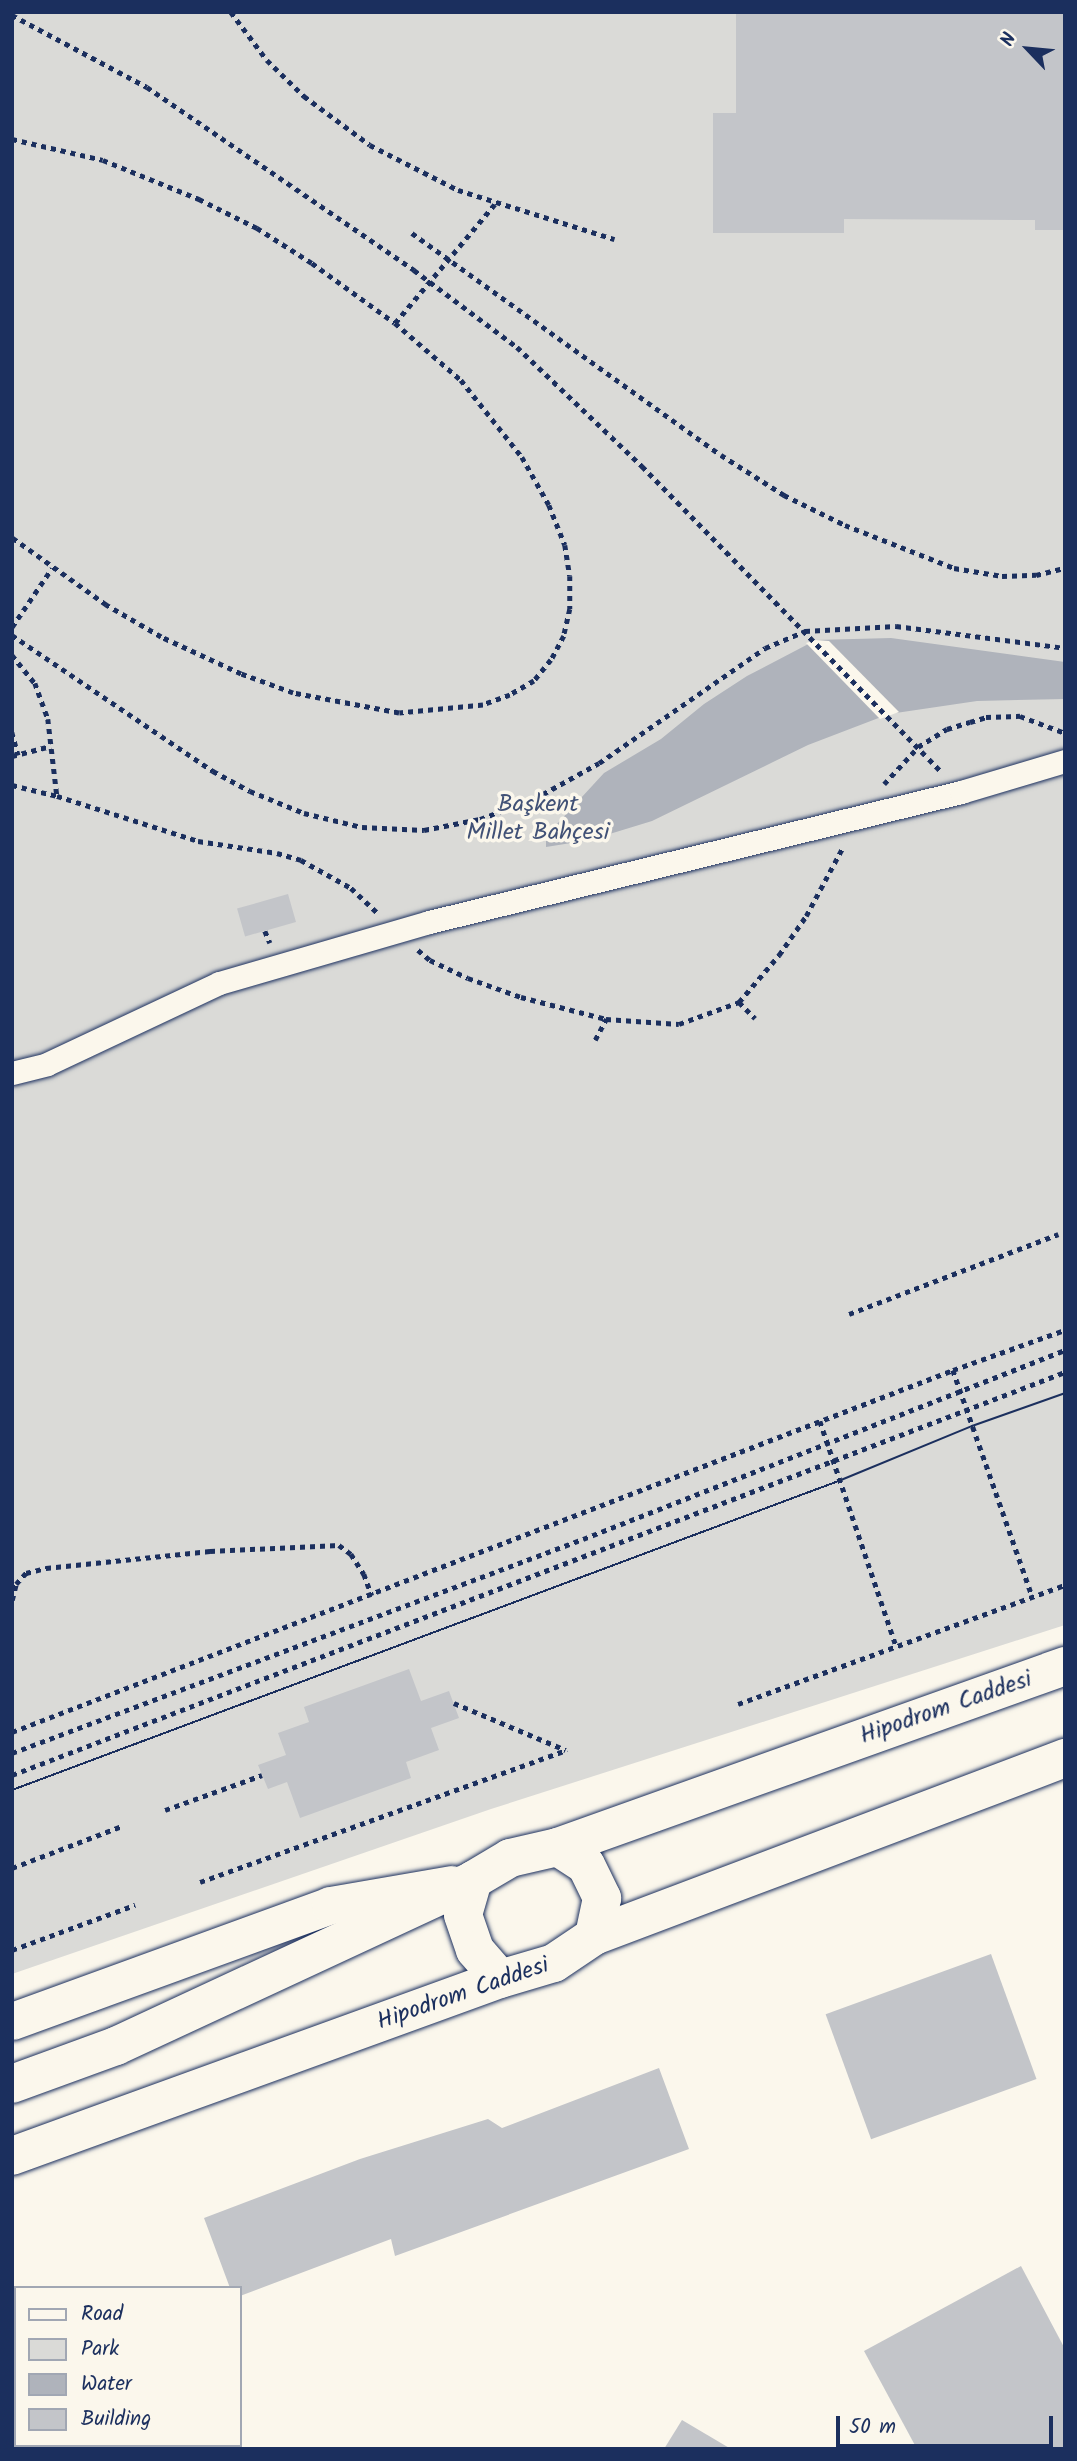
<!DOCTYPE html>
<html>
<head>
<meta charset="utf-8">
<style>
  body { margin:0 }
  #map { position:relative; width:1077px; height:2461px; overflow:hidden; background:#fbf7ec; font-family:Kalam,sans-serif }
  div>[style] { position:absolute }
  .green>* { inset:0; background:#dadad7 }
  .water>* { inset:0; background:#afb3bb }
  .pier>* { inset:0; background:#fbf7ec }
  .building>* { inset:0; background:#c3c5c9; transform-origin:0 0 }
  .path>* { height:4.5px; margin-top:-2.25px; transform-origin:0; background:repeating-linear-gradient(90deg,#1b2f5e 0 5px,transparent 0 10px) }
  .roads { filter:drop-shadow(0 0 2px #1b2f5e) drop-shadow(0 0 2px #1b2f5e) }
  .pedestrian>* { height:23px; margin:-11.5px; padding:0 11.5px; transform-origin:11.5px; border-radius:11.5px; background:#fbf7ec }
  .tertiary>* { height:37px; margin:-18.5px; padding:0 18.5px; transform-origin:18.5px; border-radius:18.5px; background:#fbf7ec }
  .primary>* { height:38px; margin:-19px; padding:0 19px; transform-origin:19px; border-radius:19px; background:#fbf7ec }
  .tram>* { height:2px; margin:-1px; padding:0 1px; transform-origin:1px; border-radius:1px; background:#1b2f5e }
  span { translate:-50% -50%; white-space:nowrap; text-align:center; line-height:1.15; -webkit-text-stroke:7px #fbf7ec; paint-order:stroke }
  .park-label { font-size:24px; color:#415176 }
  .street-label { font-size:24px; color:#1b2f5e }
  .frame { position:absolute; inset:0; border:14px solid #1b2f5e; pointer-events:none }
  .legend { position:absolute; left:14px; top:2286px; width:228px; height:161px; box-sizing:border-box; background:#fbf7ec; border:2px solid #a1a7b3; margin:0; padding:9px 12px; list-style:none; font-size:21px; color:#1b2f5e }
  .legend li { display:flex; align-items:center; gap:14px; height:35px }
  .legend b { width:35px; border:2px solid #a1a7b3 }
  .north { position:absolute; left:993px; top:14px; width:70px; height:70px; -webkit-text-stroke:5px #fbf7ec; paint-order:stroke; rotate:296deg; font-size:19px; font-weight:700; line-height:28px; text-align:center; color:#1b2f5e }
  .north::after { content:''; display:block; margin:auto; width:24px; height:32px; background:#1b2f5e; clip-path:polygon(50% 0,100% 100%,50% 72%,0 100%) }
  .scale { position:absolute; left:836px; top:2416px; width:217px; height:32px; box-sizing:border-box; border:4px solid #1b2f5e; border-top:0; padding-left:9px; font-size:21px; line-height:24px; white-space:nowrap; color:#1b2f5e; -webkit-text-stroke:5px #fbf7ec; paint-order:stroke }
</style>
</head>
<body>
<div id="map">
  <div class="green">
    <i style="clip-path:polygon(12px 12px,1065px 12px,1065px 1625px,491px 1809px,12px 1974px)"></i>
  </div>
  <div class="water">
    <i style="clip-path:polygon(891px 638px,1065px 662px,1065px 699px,977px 701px,889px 714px,808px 745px,652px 821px,590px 840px,546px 847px,546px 836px,604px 773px,661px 739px,704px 704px,747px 676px,816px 640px)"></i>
  </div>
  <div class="pier">
    <i style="clip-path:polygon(816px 640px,829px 641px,899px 712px,880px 719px,806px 643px)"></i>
  </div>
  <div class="building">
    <i style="clip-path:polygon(736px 12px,1065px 12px,1065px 230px,1035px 230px,1035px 220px,844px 219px,844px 233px,713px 233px,713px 113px,736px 113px)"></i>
    <i style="left:288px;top:894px;width:29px;height:53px;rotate:74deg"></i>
    <i style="clip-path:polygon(409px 1669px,421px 1701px,449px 1691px,459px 1718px,431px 1728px,439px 1750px,406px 1762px,411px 1778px,300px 1818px,287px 1782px,268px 1789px,258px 1765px,286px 1755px,278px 1733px,309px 1722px,304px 1707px)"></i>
    <i style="left:991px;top:1954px;width:133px;height:176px;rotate:70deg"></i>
    <i style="clip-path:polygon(659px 2068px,689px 2149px,395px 2256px,391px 2239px,240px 2296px,240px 2288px,230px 2288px,204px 2218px,360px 2159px,488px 2119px,502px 2128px)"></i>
    <i style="clip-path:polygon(1021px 2266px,1065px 2349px,1065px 2449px,917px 2449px,864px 2351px)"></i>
    <i style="clip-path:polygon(682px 2420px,731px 2449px,664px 2449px)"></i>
  </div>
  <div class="path">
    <i style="left:231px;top:12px;width:60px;rotate:53.1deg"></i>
    <i style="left:267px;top:60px;width:52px;rotate:44.2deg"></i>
    <i style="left:304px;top:96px;width:82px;rotate:36.6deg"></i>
    <i style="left:370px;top:145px;width:99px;rotate:27.1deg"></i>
    <i style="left:458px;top:190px;width:164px;rotate:17.4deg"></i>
    <i style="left:12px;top:15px;width:153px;rotate:28.1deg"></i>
    <i style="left:147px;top:87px;width:324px;rotate:34.4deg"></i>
    <i style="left:414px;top:270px;width:129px;rotate:36.8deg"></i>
    <i style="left:517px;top:347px;width:173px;rotate:43.6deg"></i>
    <i style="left:642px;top:466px;width:429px;rotate:45.6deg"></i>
    <i style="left:12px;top:139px;width:93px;rotate:13deg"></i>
    <i style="left:103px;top:160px;width:104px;rotate:22.1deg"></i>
    <i style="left:199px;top:199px;width:65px;rotate:26.6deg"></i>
    <i style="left:257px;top:228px;width:65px;rotate:32.5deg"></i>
    <i style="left:312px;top:263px;width:102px;rotate:35.9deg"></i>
    <i style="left:395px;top:323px;width:87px;rotate:40.8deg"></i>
    <i style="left:461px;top:380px;width:98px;rotate:51.6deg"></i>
    <i style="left:522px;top:457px;width:55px;rotate:60.6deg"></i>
    <i style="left:549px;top:505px;width:43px;rotate:68.2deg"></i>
    <i style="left:565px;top:545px;width:31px;rotate:81deg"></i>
    <i style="left:570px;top:576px;width:33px;rotate:90deg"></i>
    <i style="left:570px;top:609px;width:28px;rotate:103deg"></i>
    <i style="left:564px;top:636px;width:27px;rotate:118deg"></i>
    <i style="left:551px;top:660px;width:27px;rotate:129deg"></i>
    <i style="left:534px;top:681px;width:28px;rotate:150deg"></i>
    <i style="left:510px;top:695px;width:29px;rotate:160deg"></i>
    <i style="left:483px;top:705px;width:84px;rotate:174.6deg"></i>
    <i style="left:399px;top:713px;width:108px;rotate:-169.3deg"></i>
    <i style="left:293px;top:693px;width:55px;rotate:-159.9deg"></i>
    <i style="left:241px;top:674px;width:88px;rotate:-155.2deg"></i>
    <i style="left:161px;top:637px;width:64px;rotate:-149.8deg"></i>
    <i style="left:106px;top:605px;width:115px;rotate:-144.5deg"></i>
    <i style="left:412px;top:233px;width:380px;rotate:35.7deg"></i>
    <i style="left:721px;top:455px;width:75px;rotate:32.4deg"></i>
    <i style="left:784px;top:495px;width:68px;rotate:26.2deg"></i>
    <i style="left:845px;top:525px;width:117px;rotate:21.5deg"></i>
    <i style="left:954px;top:568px;width:49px;rotate:9.5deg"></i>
    <i style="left:1002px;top:576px;width:34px;rotate:-2deg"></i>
    <i style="left:1036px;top:575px;width:30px;rotate:-14deg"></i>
    <i style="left:395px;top:323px;width:155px;rotate:-50deg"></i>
    <i style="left:12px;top:627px;width:71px;rotate:-55.9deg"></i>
    <i style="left:12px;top:635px;width:243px;rotate:34.1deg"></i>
    <i style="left:213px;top:771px;width:42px;rotate:28.4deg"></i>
    <i style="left:250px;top:791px;width:58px;rotate:22.2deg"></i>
    <i style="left:304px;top:813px;width:60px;rotate:13.6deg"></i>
    <i style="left:362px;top:827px;width:62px;rotate:2.8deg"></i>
    <i style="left:424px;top:830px;width:57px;rotate:-11.1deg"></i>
    <i style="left:480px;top:819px;width:58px;rotate:-20.3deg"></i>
    <i style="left:534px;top:799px;width:74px;rotate:-29deg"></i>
    <i style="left:599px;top:763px;width:202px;rotate:-34.7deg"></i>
    <i style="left:765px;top:648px;width:43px;rotate:-23deg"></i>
    <i style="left:805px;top:631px;width:91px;rotate:-3.1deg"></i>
    <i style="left:896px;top:626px;width:170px;rotate:7.4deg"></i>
    <i style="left:12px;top:655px;width:36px;rotate:51deg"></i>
    <i style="left:35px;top:683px;width:38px;rotate:70deg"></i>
    <i style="left:48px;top:719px;width:78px;rotate:83.3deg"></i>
    <i style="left:12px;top:732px;width:24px;rotate:75deg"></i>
    <i style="left:12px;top:756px;width:40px;rotate:-14.4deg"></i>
    <i style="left:884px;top:784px;width:50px;rotate:-47.4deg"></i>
    <i style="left:918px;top:747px;width:34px;rotate:-32deg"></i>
    <i style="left:947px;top:729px;width:24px;rotate:-17deg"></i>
    <i style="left:970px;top:722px;width:17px;rotate:-17deg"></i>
    <i style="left:986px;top:717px;width:34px;rotate:-2deg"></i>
    <i style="left:1020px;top:716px;width:48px;rotate:20.7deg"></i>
    <i style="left:12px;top:785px;width:46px;rotate:13.7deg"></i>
    <i style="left:57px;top:796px;width:148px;rotate:17.7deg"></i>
    <i style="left:198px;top:841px;width:80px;rotate:8.6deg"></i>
    <i style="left:277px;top:853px;width:25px;rotate:16deg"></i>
    <i style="left:301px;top:860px;width:57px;rotate:29.2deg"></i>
    <i style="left:351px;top:888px;width:35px;rotate:43deg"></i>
    <i style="left:265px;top:931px;width:13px;rotate:67deg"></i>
    <i style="left:418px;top:950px;width:16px;rotate:40deg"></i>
    <i style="left:430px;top:960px;width:42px;rotate:25.3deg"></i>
    <i style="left:468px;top:978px;width:56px;rotate:19.7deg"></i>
    <i style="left:521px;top:997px;width:88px;rotate:14.5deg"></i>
    <i style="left:606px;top:1019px;width:73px;rotate:3.9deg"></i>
    <i style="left:679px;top:1024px;width:64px;rotate:-20.1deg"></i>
    <i style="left:739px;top:1002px;width:62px;rotate:-49.6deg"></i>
    <i style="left:779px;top:955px;width:47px;rotate:-55.3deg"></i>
    <i style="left:806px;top:916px;width:78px;rotate:-61.8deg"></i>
    <i style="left:739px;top:1002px;width:23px;rotate:45deg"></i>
    <i style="left:595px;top:1040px;width:24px;rotate:-62deg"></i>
    <i style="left:849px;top:1314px;width:224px;rotate:-20.9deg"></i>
    <i style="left:953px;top:1370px;width:239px;rotate:70.7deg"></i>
    <i style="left:820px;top:1421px;width:237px;rotate:71.3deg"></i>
    <i style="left:12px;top:1600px;width:16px;rotate:-76deg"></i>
    <i style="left:16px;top:1584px;width:15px;rotate:-48deg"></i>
    <i style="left:26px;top:1573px;width:21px;rotate:-14deg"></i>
    <i style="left:46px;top:1568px;width:165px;rotate:-5.9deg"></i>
    <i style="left:210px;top:1551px;width:129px;rotate:-2.7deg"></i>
    <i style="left:339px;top:1545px;width:15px;rotate:37deg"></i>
    <i style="left:351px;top:1554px;width:24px;rotate:57deg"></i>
    <i style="left:364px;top:1574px;width:23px;rotate:70deg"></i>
    <i style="left:454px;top:1703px;width:121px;rotate:22.8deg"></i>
    <i style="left:738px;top:1704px;width:348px;rotate:-20deg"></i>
    <i style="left:12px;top:1732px;width:1008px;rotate:-21.04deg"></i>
    <i style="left:953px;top:1370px;width:119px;rotate:-19.7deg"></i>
    <i style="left:12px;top:1753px;width:610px;rotate:-20.55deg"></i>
    <i style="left:583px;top:1539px;width:518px;rotate:-21.41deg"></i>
    <i style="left:12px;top:1775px;width:1127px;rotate:-20.94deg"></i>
    <i style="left:165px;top:1810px;width:103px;rotate:-19.8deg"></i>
    <i style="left:12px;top:1868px;width:118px;rotate:-20.9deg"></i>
    <i style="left:200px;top:1882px;width:390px;rotate:-19.8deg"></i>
    <i style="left:12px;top:1950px;width:131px;rotate:-20.1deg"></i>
  </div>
  <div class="roads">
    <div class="pedestrian">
      <i style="left:12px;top:1073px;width:36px;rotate:-14deg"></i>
      <i style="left:47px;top:1064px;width:190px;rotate:-25.2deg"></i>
      <i style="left:219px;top:983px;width:219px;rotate:-16.2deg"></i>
      <i style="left:429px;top:922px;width:548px;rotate:-13.73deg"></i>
      <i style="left:961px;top:792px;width:109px;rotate:-16.6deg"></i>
    </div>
    <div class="tertiary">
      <i style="left:12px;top:2021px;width:338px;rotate:-20deg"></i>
      <i style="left:330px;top:1905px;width:123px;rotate:-9.8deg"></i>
    </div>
    <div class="primary">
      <i style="left:558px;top:1847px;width:33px;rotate:33deg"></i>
      <i style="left:586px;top:1865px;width:37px;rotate:64deg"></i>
      <i style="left:602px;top:1898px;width:39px;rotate:102deg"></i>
      <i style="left:473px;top:1880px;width:36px;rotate:106deg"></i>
      <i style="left:463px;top:1915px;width:37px;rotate:71deg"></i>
      <i style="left:475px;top:1950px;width:38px;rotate:49deg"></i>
      <i style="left:12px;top:2084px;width:111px;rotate:-20.1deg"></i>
      <i style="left:116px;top:2046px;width:394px;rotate:-24.9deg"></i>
      <i style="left:473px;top:1880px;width:43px;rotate:-30.7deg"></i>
      <i style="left:510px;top:1858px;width:49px;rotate:-12.9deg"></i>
      <i style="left:558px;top:1847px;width:538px;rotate:-19.65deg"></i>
      <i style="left:12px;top:2156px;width:519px;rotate:-19.94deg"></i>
      <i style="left:500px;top:1979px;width:56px;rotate:-16.5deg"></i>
      <i style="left:554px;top:1963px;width:48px;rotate:-34deg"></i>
      <i style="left:594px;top:1936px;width:504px;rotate:-20.7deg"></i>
    </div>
  </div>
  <div class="tram">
    <i style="left:12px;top:1790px;width:885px;rotate:-20.5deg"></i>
    <i style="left:841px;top:1480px;width:142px;rotate:-22.4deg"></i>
    <i style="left:972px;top:1426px;width:99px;rotate:-19.5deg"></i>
  </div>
  <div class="park-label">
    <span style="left:538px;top:819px">Başkent<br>Millet Bahçesi</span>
  </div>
  <div class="street-label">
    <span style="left:946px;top:1708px;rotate:-19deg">Hipodrom Caddesi</span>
    <span style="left:463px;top:1994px;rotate:-19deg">Hipodrom Caddesi</span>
  </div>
  <div class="frame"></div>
  <ul class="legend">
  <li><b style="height:9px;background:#fbf7ec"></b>Road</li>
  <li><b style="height:19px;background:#dadad7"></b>Park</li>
  <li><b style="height:19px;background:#afb3bb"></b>Water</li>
  <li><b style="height:19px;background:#c3c5c9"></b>Building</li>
  </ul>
  <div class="north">N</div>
  <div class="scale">50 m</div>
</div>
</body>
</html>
